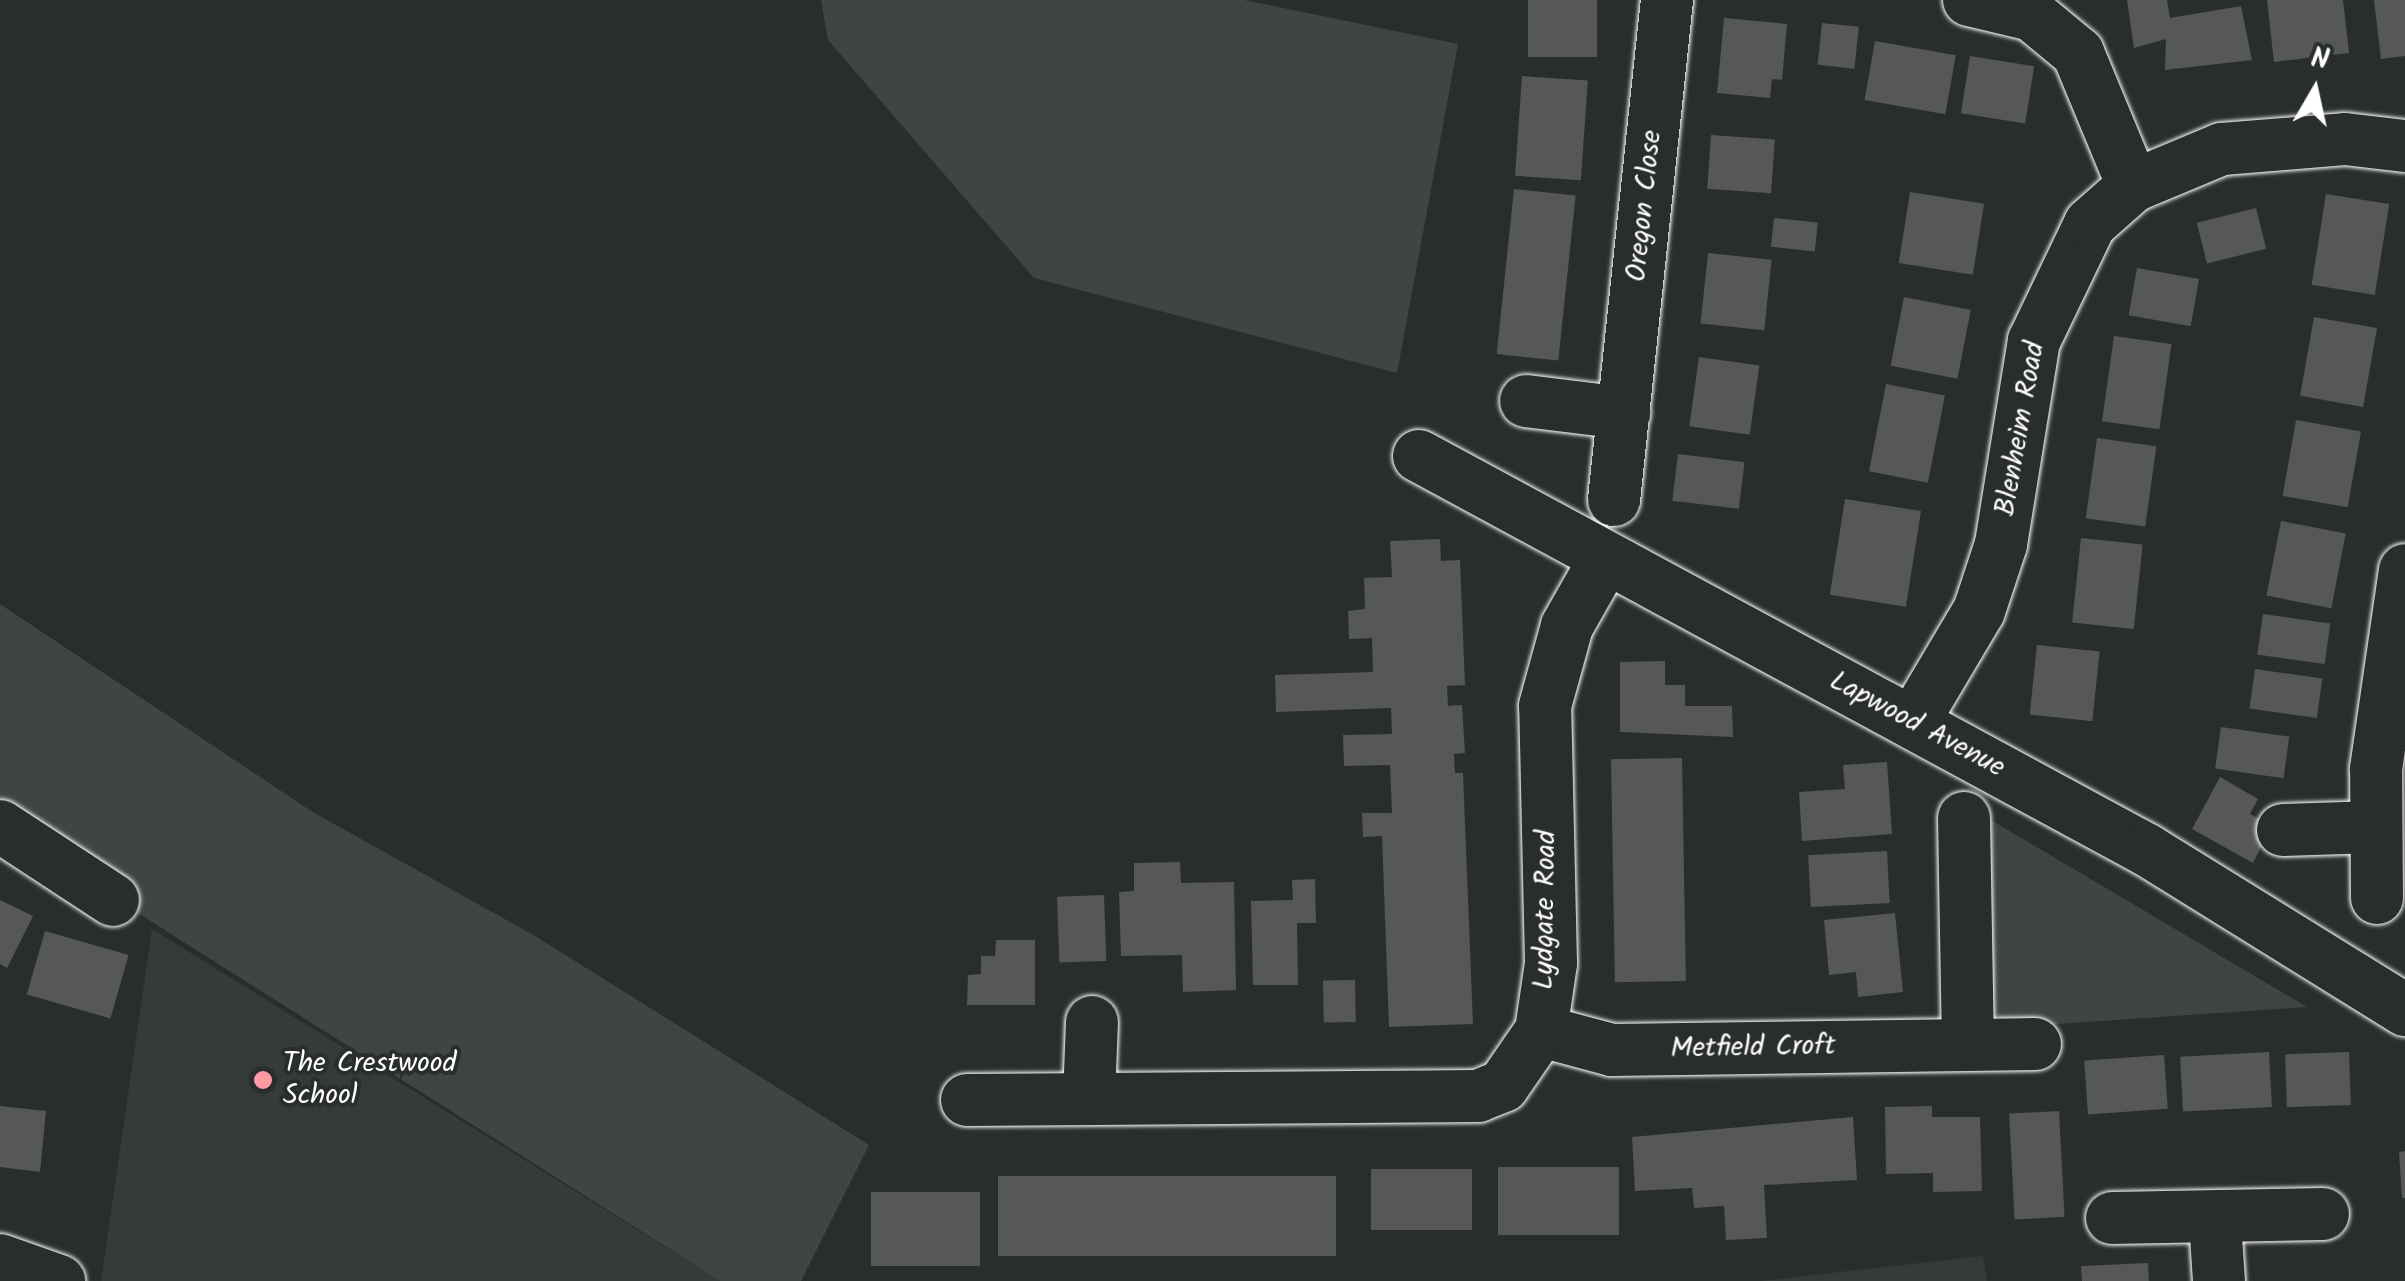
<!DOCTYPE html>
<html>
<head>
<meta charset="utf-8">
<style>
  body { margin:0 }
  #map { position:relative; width:2405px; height:1281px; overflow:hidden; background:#2a2d2e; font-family:Kalam,sans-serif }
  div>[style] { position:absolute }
  .built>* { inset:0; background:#373a3b }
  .green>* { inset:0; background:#414445 }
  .building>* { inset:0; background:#555758; transform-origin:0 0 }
  .roads { filter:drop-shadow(0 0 2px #fff) drop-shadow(0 0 2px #fff) }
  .minor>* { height:52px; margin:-26px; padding:0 26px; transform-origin:26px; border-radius:26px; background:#2a2d2e }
  .dots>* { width:28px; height:28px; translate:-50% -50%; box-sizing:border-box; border:5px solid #2a2d2e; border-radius:50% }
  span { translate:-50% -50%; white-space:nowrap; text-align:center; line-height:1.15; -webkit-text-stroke:8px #2a2d2e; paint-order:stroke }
  .street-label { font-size:28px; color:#fff }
  .poi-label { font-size:28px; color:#fff }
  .left { translate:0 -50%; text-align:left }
  .north { position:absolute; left:2265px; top:40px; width:100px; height:100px; -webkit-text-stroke:8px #2a2d2e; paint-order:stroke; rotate:9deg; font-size:28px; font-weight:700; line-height:40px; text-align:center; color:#fff }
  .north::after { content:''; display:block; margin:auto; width:35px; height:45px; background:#fff; clip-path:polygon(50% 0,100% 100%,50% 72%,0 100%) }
</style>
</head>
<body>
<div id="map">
  <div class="built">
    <i style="clip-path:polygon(152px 929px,720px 1281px,101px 1281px)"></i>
    <i style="clip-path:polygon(1983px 1256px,1987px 1281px,1759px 1281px)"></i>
  </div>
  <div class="green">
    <i style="clip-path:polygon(821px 0,1244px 0,1458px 44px,1397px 373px,1034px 278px,828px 40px)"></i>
    <i style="clip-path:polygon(0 604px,311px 811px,535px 936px,869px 1145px,801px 1281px,720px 1281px,0 826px)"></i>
    <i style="clip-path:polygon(1991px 820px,2307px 1007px,2012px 1027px,1985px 1005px)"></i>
  </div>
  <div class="building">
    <i style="left:1528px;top:0;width:69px;height:57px"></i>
    <i style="clip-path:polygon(2127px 0,2167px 0,2170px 18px,2241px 6px,2252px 60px,2165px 70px,2166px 39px,2134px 48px)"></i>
    <i style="clip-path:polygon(2267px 0,2343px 0,2349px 53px,2274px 62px)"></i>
    <i style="clip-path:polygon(2374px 0,2405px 0,2405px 56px,2381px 59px)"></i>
    <i style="clip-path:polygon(1724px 18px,1787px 24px,1782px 80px,1772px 79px,1770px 98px,1717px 93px)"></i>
    <i style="left:1822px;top:23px;width:37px;height:42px;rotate:6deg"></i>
    <i style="left:1875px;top:41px;width:82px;height:60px;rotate:10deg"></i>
    <i style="left:1970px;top:56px;width:65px;height:58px;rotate:9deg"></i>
    <i style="left:1522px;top:76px;width:66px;height:100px;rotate:4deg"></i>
    <i style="left:1711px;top:135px;width:64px;height:54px;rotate:4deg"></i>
    <i style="left:1514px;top:189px;width:62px;height:166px;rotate:6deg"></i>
    <i style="left:1910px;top:192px;width:75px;height:72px;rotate:9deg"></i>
    <i style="left:2326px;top:194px;width:64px;height:92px;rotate:9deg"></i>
    <i style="left:2256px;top:208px;width:42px;height:61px;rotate:76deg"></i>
    <i style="left:1774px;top:218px;width:44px;height:29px;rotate:6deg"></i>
    <i style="left:1708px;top:253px;width:64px;height:71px;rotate:6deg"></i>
    <i style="left:2137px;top:268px;width:63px;height:48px;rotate:10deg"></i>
    <i style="left:1904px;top:297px;width:68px;height:70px;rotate:11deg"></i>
    <i style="left:2314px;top:317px;width:64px;height:80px;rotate:10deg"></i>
    <i style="left:2114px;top:336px;width:58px;height:86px;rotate:8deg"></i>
    <i style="left:1699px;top:357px;width:61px;height:70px;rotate:8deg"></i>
    <i style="left:1886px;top:384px;width:60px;height:89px;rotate:11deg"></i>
    <i style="left:2296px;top:420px;width:66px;height:77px;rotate:10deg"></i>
    <i style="left:2097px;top:438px;width:60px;height:81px;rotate:8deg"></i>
    <i style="left:1678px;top:454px;width:67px;height:47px;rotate:7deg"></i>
    <i style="left:1845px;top:499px;width:77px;height:97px;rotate:9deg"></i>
    <i style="left:2281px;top:521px;width:66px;height:76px;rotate:11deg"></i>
    <i style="left:2081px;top:538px;width:62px;height:85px;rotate:6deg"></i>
    <i style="clip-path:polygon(1440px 539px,1441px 561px,1460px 560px,1465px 685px,1447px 686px,1448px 706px,1462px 705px,1465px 753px,1454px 754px,1455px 773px,1463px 773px,1473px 1024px,1389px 1027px,1382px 836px,1363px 837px,1362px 813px,1392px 813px,1390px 765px,1344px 766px,1343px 735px,1392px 734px,1391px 708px,1276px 712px,1275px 675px,1373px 672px,1372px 638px,1349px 639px,1348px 611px,1365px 609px,1364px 578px,1392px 577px,1390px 541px)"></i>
    <i style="left:2263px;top:614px;width:68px;height:41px;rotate:8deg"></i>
    <i style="left:2037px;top:645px;width:63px;height:70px;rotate:6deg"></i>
    <i style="clip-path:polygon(1665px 661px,1665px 685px,1685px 685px,1685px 706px,1732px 706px,1733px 737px,1620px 732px,1620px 662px)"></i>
    <i style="left:2255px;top:669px;width:68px;height:40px;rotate:8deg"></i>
    <i style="left:2221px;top:727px;width:69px;height:42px;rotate:8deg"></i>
    <i style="left:1682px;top:758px;width:223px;height:71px;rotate:89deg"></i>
    <i style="clip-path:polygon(1887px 762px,1892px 834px,1802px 841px,1799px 792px,1845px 789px,1843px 765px)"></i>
    <i style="clip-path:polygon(2220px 777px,2258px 799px,2250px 814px,2272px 826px,2253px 863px,2192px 829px)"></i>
    <i style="left:1887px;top:851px;width:52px;height:79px;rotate:87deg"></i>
    <i style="clip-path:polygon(1180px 862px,1181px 883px,1234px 882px,1236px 990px,1183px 992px,1182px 955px,1121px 956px,1119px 892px,1134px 891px,1134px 863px)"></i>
    <i style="clip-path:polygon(1315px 879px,1316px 923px,1297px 923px,1298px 985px,1253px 985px,1251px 901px,1293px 900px,1292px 880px)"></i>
    <i style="left:1104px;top:895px;width:66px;height:47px;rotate:88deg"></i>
    <i style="clip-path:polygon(0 900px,33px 916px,7px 968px,0 964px)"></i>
    <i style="clip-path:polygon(1895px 913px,1903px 992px,1858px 997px,1856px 972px,1829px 975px,1824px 920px)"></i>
    <i style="left:45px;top:931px;width:87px;height:66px;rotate:16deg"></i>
    <i style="clip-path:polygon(996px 940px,1035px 940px,1035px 1005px,967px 1005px,968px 975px,981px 974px,981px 956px,995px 956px)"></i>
    <i style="left:1355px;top:980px;width:42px;height:32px;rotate:89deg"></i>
    <i style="left:2269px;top:1052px;width:55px;height:89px;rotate:87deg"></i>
    <i style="left:2349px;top:1052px;width:53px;height:64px;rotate:88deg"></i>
    <i style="left:2164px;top:1055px;width:54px;height:80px;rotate:86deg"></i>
    <i style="clip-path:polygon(0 1106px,46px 1111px,40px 1172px,0 1167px)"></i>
    <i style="clip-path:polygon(1932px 1106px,1932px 1117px,1980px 1117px,1982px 1191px,1933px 1192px,1933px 1173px,1886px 1174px,1885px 1107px)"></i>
    <i style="left:2059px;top:1111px;width:106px;height:50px;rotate:87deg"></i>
    <i style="clip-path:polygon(1853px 1117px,1857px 1180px,1764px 1185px,1767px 1238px,1726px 1240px,1724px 1206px,1694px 1208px,1692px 1188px,1635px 1191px,1632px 1137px)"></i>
    <i style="clip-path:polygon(2405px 1151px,2405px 1198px,2402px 1198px,2399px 1152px)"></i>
    <i style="left:1619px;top:1167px;width:68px;height:121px;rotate:90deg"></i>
    <i style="left:1371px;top:1169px;width:101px;height:61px"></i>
    <i style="left:1336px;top:1176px;width:80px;height:338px;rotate:90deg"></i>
    <i style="left:871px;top:1192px;width:109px;height:74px"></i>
    <i style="clip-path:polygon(2148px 1263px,2149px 1281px,2082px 1281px,2081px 1266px)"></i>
  </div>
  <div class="roads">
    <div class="minor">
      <i style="left:1969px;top:0;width:65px;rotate:13.4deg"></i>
      <i style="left:2032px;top:15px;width:60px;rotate:39.6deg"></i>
      <i style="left:2078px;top:53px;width:144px;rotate:67.5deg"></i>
      <i style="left:1526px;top:401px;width:99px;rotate:7deg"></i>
      <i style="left:1419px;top:456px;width:828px;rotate:28.42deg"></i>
      <i style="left:2147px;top:850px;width:304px;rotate:31.8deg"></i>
      <i style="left:1614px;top:500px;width:503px;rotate:-83.95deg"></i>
      <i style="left:1913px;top:722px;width:129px;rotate:-59.3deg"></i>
      <i style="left:1979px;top:611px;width:71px;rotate:-71.8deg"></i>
      <i style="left:2001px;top:544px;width:206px;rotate:-80.8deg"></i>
      <i style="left:2034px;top:341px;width:130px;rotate:-64.4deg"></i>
      <i style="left:2090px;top:224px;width:57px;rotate:-41.5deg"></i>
      <i style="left:2133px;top:186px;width:96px;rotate:-22.6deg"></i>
      <i style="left:2222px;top:149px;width:123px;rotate:-4.6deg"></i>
      <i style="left:2345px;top:139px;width:60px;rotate:6.7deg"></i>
      <i style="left:1964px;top:818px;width:226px;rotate:89deg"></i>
      <i style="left:0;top:826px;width:135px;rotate:33.2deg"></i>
      <i style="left:2283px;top:830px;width:93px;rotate:-1.8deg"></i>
      <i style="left:2377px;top:898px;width:129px;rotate:-90.4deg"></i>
      <i style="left:2376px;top:769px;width:201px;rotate:-81.7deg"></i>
      <i style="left:1541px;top:1031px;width:73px;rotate:15deg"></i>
      <i style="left:1612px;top:1050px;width:423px;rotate:-0.8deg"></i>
      <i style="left:1089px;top:1097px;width:75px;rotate:-87.7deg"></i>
      <i style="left:967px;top:1100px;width:511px;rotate:-0.45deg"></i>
      <i style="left:1478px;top:1096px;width:27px;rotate:-22deg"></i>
      <i style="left:1503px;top:1086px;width:67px;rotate:-55.4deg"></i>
      <i style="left:1541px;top:1031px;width:69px;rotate:-81.6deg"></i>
      <i style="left:1551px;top:963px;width:257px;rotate:-91.3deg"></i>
      <i style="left:1545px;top:706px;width:83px;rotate:-74.6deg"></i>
      <i style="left:1567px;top:626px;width:77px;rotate:-60.4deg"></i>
      <i style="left:2112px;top:1218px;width:211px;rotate:-1.1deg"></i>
      <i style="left:2215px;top:1221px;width:60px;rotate:86.2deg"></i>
      <i style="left:0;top:1260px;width:63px;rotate:19.6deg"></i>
    </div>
  </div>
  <div class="dots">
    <i style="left:263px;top:1080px;background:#ff9aa2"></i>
  </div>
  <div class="street-label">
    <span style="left:1645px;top:206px;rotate:-84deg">Oregon Close</span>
    <span style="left:2021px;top:429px;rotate:-80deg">Blenheim Road</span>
    <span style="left:1917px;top:725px;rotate:28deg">Lapwood Avenue</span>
    <span style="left:1546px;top:910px;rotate:-89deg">Lydgate Road</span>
    <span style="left:1753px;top:1048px;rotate:-1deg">Metfield Croft</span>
  </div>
  <div class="poi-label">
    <span class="left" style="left:283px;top:1080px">The Crestwood<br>School</span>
  </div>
  <div class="north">N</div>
</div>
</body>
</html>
